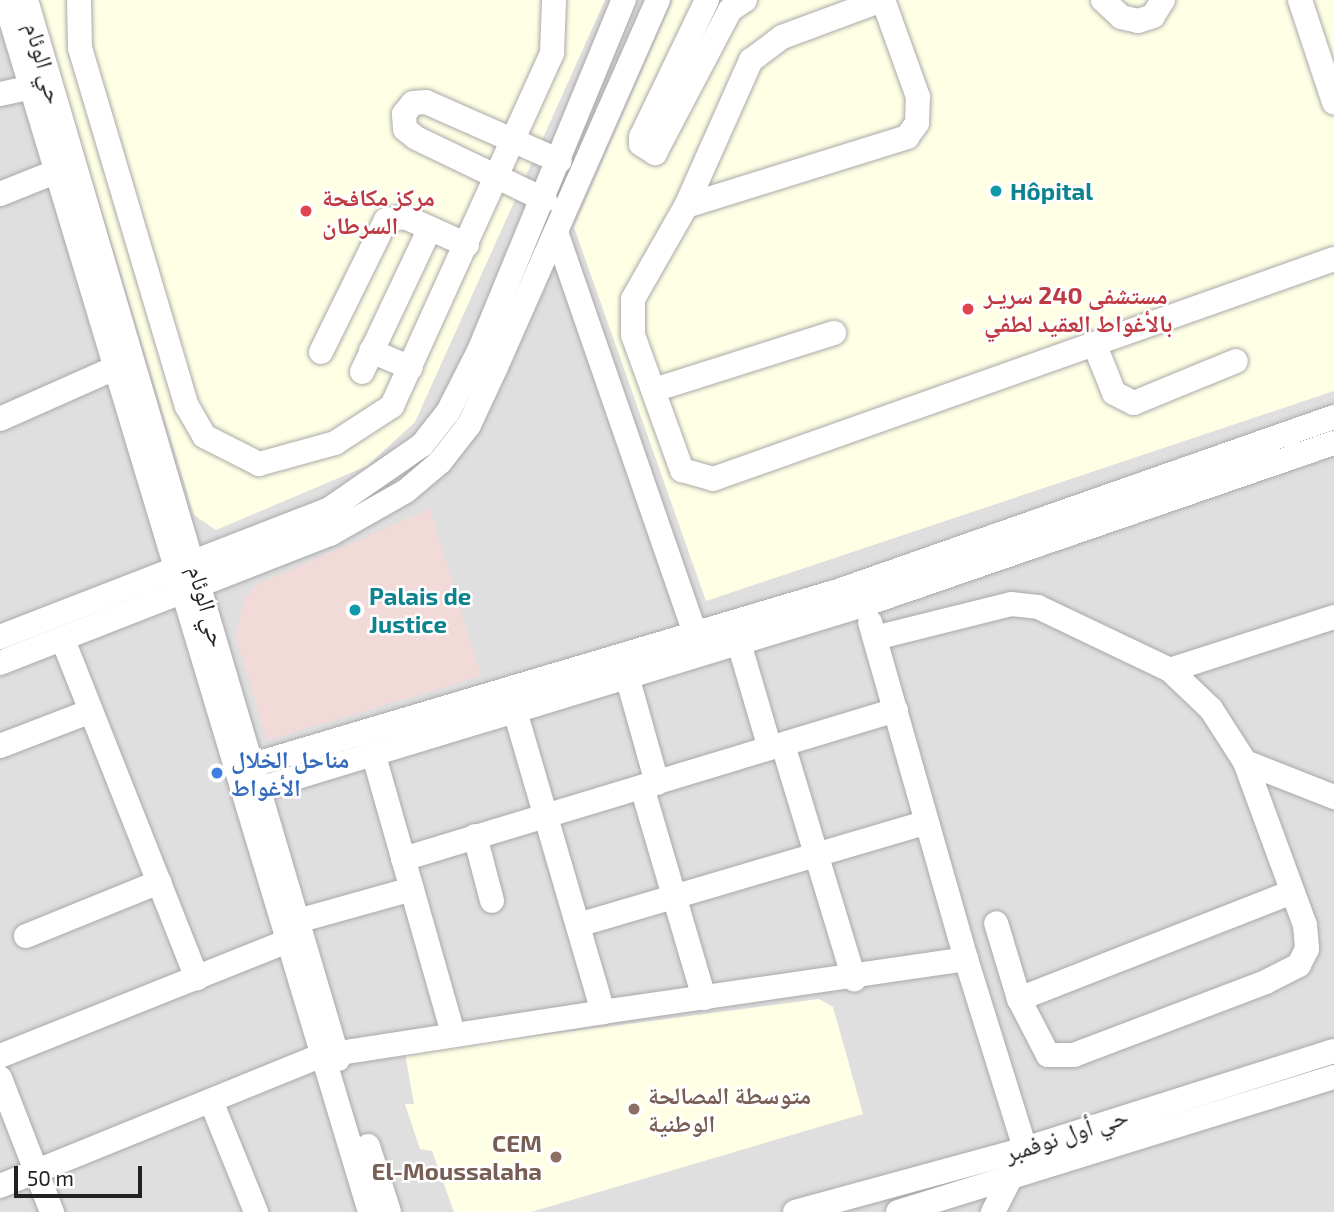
<!DOCTYPE html>
<html>
<head>
<meta charset="utf-8">
<style>
  body { margin:0 }
  #map { position:relative; width:1334px; height:1212px; overflow:hidden; background:#f2efe9; font-family:"Exo 2","Noto Naskh Arabic",sans-serif }
  div>[style] { position:absolute }
  .residential>* { inset:0; background:#e0dfdf; transform-origin:0 0 }
  .commercial>* { inset:0; background:#f2dad9 }
  .education>* { inset:0; background:#ffffe5 }
  .roads { filter:drop-shadow(0 0 2px #a9a9a9) drop-shadow(0 0 2px #a9a9a9) }
  .minor>* { height:24px; margin:-12px; padding:0 12px; transform-origin:12px; border-radius:12px; background:#fff }
  .dots>* { width:19px; height:19px; translate:-50% -50%; box-sizing:border-box; border:4px solid #fff; border-radius:50% }
  span { translate:-50% -50%; white-space:nowrap; text-align:center; line-height:1.15; -webkit-text-stroke:5px #fff; paint-order:stroke }
  .street-label { font-size:24px; color:#222 }
  .culture-label { font-size:24px; color:#0d838f; font-weight:700 }
  .left { translate:0 -50%; text-align:left }
  .health-label { font-size:24px; color:#be3a42; font-weight:700 }
  .shop-label { font-size:24px; color:#366cbe; font-weight:700 }
  .education-label { font-size:24px; color:#785e54; font-weight:700 }
  .right { translate:-100% -50%; text-align:right }
  .scale { position:absolute; left:14px; top:1166px; width:128px; height:32px; box-sizing:border-box; border:4px solid #222; border-top:0; padding-left:9px; font-size:21px; line-height:24px; white-space:nowrap; color:#222; -webkit-text-stroke:5px #fff; paint-order:stroke }
</style>
</head>
<body>
<div id="map">
  <div class="residential">
    <i style="left:0;top:0;width:1334px;height:1212px"></i>
  </div>
  <div class="commercial">
    <i style="clip-path:polygon(430px 509px,481px 676px,267px 740px,236px 638px,244px 599px,256px 585px)"></i>
  </div>
  <div class="education">
    <i style="clip-path:polygon(38px 0,605px 0,415px 422px,367px 466px,216px 530px,194px 515px)"></i>
    <i style="clip-path:polygon(673px 0,1334px 0,1334px 391px,706px 601px,574px 227px)"></i>
    <i style="clip-path:polygon(819px 999px,833px 1007px,863px 1114px,531px 1212px,454px 1212px,432px 1151px,420px 1149px,405px 1104px,414px 1104px,405px 1053px)"></i>
  </div>
  <div class="roads">
    <div class="minor">
      <i style="left:5px;top:0;width:1266px;rotate:73.24deg"></i>
      <i style="left:26px;top:0;width:1104px;rotate:73.58deg"></i>
      <i style="left:79px;top:0;width:48px;rotate:88.8deg"></i>
      <i style="left:80px;top:48px;width:374px;rotate:73.4deg"></i>
      <i style="left:187px;top:406px;width:34px;rotate:60deg"></i>
      <i style="left:204px;top:436px;width:62px;rotate:27deg"></i>
      <i style="left:259px;top:464px;width:79px;rotate:-15.4deg"></i>
      <i style="left:335px;top:443px;width:68px;rotate:-33deg"></i>
      <i style="left:392px;top:406px;width:388px;rotate:-65.6deg"></i>
      <i style="left:552px;top:53px;width:53px;rotate:-87.8deg"></i>
      <i style="left:707px;top:0;width:152px;rotate:115.7deg"></i>
      <i style="left:641px;top:137px;width:7px;rotate:90deg"></i>
      <i style="left:641px;top:144px;width:17px;rotate:33deg"></i>
      <i style="left:655px;top:153px;width:161px;rotate:-62.3deg"></i>
      <i style="left:730px;top:10px;width:18px;rotate:-34deg"></i>
      <i style="left:882px;top:0;width:107px;rotate:159.7deg"></i>
      <i style="left:782px;top:37px;width:39px;rotate:143deg"></i>
      <i style="left:751px;top:60px;width:160px;rotate:114deg"></i>
      <i style="left:686px;top:206px;width:107px;rotate:119.7deg"></i>
      <i style="left:633px;top:299px;width:36px;rotate:90deg"></i>
      <i style="left:633px;top:335px;width:144px;rotate:70.1deg"></i>
      <i style="left:682px;top:470px;width:32px;rotate:16deg"></i>
      <i style="left:713px;top:479px;width:659px;rotate:-19.51deg"></i>
      <i style="left:1103px;top:0;width:25px;rotate:43deg"></i>
      <i style="left:1121px;top:17px;width:17px;rotate:13deg"></i>
      <i style="left:1138px;top:21px;width:16px;rotate:-18deg"></i>
      <i style="left:1153px;top:16px;width:19px;rotate:-58deg"></i>
      <i style="left:1300px;top:0;width:108px;rotate:71.6deg"></i>
      <i style="left:0;top:94px;width:48px;rotate:-12deg"></i>
      <i style="left:0;top:194px;width:75px;rotate:-21.8deg"></i>
      <i style="left:545px;top:200px;width:143px;rotate:-154.3deg"></i>
      <i style="left:416px;top:138px;width:14px;rotate:-141deg"></i>
      <i style="left:405px;top:129px;width:15px;rotate:-94deg"></i>
      <i style="left:404px;top:114px;width:14px;rotate:-51deg"></i>
      <i style="left:413px;top:103px;width:13px;rotate:-4deg"></i>
      <i style="left:426px;top:102px;width:146px;rotate:23.8deg"></i>
      <i style="left:686px;top:206px;width:232px;rotate:-17.3deg"></i>
      <i style="left:907px;top:137px;width:17px;rotate:-54deg"></i>
      <i style="left:917px;top:123px;width:26px;rotate:-88deg"></i>
      <i style="left:918px;top:97px;width:103px;rotate:-109.8deg"></i>
      <i style="left:556px;top:232px;width:425px;rotate:70.9deg"></i>
      <i style="left:1096px;top:348px;width:48px;rotate:68.2deg"></i>
      <i style="left:1114px;top:393px;width:22px;rotate:27deg"></i>
      <i style="left:1134px;top:403px;width:110px;rotate:-22.4deg"></i>
      <i style="left:371px;top:351px;width:43px;rotate:23deg"></i>
      <i style="left:321px;top:352px;width:147px;rotate:-63.8deg"></i>
      <i style="left:386px;top:220px;width:19px;rotate:-9deg"></i>
      <i style="left:405px;top:217px;width:68px;rotate:24.3deg"></i>
      <i style="left:362px;top:372px;width:159px;rotate:-64.7deg"></i>
      <i style="left:654px;top:390px;width:189px;rotate:-17.6deg"></i>
      <i style="left:0;top:419px;width:143px;rotate:-23.9deg"></i>
      <i style="left:0;top:637px;width:352px;rotate:-21.2deg"></i>
      <i style="left:328px;top:510px;width:114px;rotate:-34.7deg"></i>
      <i style="left:422px;top:445px;width:42px;rotate:-51.8deg"></i>
      <i style="left:448px;top:412px;width:68px;rotate:-63.1deg"></i>
      <i style="left:479px;top:351px;width:380px;rotate:-67.6deg"></i>
      <i style="left:875px;top:638px;width:140px;rotate:-14deg"></i>
      <i style="left:1011px;top:604px;width:27px;rotate:6deg"></i>
      <i style="left:1038px;top:607px;width:146px;rotate:25.5deg"></i>
      <i style="left:1170px;top:670px;width:57px;rotate:43.6deg"></i>
      <i style="left:1211px;top:709px;width:63px;rotate:57.3deg"></i>
      <i style="left:1245px;top:762px;width:174px;rotate:69.8deg"></i>
      <i style="left:1305px;top:925px;width:24px;rotate:85deg"></i>
      <i style="left:1307px;top:949px;width:18px;rotate:117deg"></i>
      <i style="left:1299px;top:965px;width:37px;rotate:153deg"></i>
      <i style="left:1266px;top:982px;width:205px;rotate:159.2deg"></i>
      <i style="left:1074px;top:1055px;width:26px;rotate:180deg"></i>
      <i style="left:1048px;top:1055px;width:63px;rotate:-117.4deg"></i>
      <i style="left:1019px;top:999px;width:79px;rotate:-106.8deg"></i>
      <i style="left:63px;top:640px;width:364px;rotate:68.4deg"></i>
      <i style="left:739px;top:643px;width:109px;rotate:73.6deg"></i>
      <i style="left:0;top:663px;width:354px;rotate:-21.4deg"></i>
      <i style="left:330px;top:534px;width:87px;rotate:-29.5deg"></i>
      <i style="left:406px;top:491px;width:45px;rotate:-40.5deg"></i>
      <i style="left:440px;top:462px;width:47px;rotate:-51.9deg"></i>
      <i style="left:469px;top:425px;width:64px;rotate:-65deg"></i>
      <i style="left:496px;top:367px;width:401px;rotate:-66.2deg"></i>
      <i style="left:1170px;top:670px;width:172px;rotate:-17.9deg"></i>
      <i style="left:627px;top:676px;width:111px;rotate:74.3deg"></i>
      <i style="left:783px;top:745px;width:245px;rotate:73.1deg"></i>
      <i style="left:0;top:746px;width:97px;rotate:-21deg"></i>
      <i style="left:374px;top:756px;width:288px;rotate:74.1deg"></i>
      <i style="left:1245px;top:762px;width:96px;rotate:21.5deg"></i>
      <i style="left:239px;top:769px;width:625px;rotate:-16.55deg"></i>
      <i style="left:838px;top:591px;width:526px;rotate:-19.33deg"></i>
      <i style="left:642px;top:787px;width:220px;rotate:73.6deg"></i>
      <i style="left:248px;top:792px;width:643px;rotate:-16.91deg"></i>
      <i style="left:863px;top:605px;width:498px;rotate:-19deg"></i>
      <i style="left:475px;top:836px;width:67px;rotate:75.3deg"></i>
      <i style="left:403px;top:859px;width:515px;rotate:-16.82deg"></i>
      <i style="left:301px;top:920px;width:115px;rotate:-15.6deg"></i>
      <i style="left:578px;top:925px;width:361px;rotate:-16.4deg"></i>
      <i style="left:26px;top:936px;width:144px;rotate:-22.1deg"></i>
      <i style="left:966px;top:959px;width:199px;rotate:72.7deg"></i>
      <i style="left:1025px;top:1149px;width:71px;rotate:116.9deg"></i>
      <i style="left:1019px;top:999px;width:293px;rotate:-21.4deg"></i>
      <i style="left:603px;top:1012px;width:367px;rotate:-8.3deg"></i>
      <i style="left:966px;top:959px;width:350px;rotate:-105.9deg"></i>
      <i style="left:0;top:1056px;width:307px;rotate:-21.8deg"></i>
      <i style="left:0;top:1078px;width:144px;rotate:68.8deg"></i>
      <i style="left:211px;top:1101px;width:120px;rotate:67.9deg"></i>
      <i style="left:368px;top:1146px;width:69px;rotate:72.3deg"></i>
      <i style="left:0;top:1186px;width:345px;rotate:-22.1deg"></i>
      <i style="left:320px;top:1056px;width:286px;rotate:-8.8deg"></i>
      <i style="left:603px;top:1012px;width:314px;rotate:-106.3deg"></i>
      <i style="left:795px;top:1212px;width:238px;rotate:-15.3deg"></i>
      <i style="left:1025px;top:1149px;width:324px;rotate:-17.6deg"></i>
      <i style="left:898px;top:1212px;width:456px;rotate:-17.2deg"></i>
    </div>
  </div>
  <div class="dots">
    <i style="left:996px;top:191px;background:#0f9aa8"></i>
    <i style="left:306px;top:211px;background:#e0444e"></i>
    <i style="left:968px;top:309px;background:#e0444e"></i>
    <i style="left:355px;top:610px;background:#0f9aa8"></i>
    <i style="left:217px;top:773px;background:#3f7fe0"></i>
    <i style="left:634px;top:1109px;background:#8d6e63"></i>
    <i style="left:556px;top:1157px;background:#8d6e63"></i>
  </div>
  <div class="street-label">
    <span style="left:45px;top:63px;rotate:74deg">حي الوئام</span>
    <span style="left:208px;top:606px;rotate:74deg">حي الوئام</span>
    <span style="left:1066px;top:1134px;rotate:-18deg">حي أول نوفمبر</span>
  </div>
  <div class="culture-label">
    <span class="left" style="left:1010px;top:191px">Hôpital</span>
    <span class="left" style="left:369px;top:610px">Palais de<br>Justice</span>
  </div>
  <div class="health-label">
    <span class="left" style="left:322px;top:211px">مركز مكافحة<br>السرطان</span>
    <span class="left" style="left:984px;top:309px">مستشفى 240 سريـر<br>بالأغواط العقيد لطفي</span>
  </div>
  <div class="shop-label">
    <span class="left" style="left:231px;top:773px">مناحل الخلال<br>الأغواط</span>
  </div>
  <div class="education-label">
    <span class="left" style="left:648px;top:1109px">متوسطة المصالحة<br>الوطنية</span>
    <span class="right" style="left:542px;top:1157px">CEM<br>El-Moussalaha</span>
  </div>
  <div class="scale">50 m</div>
</div>
</body>
</html>
